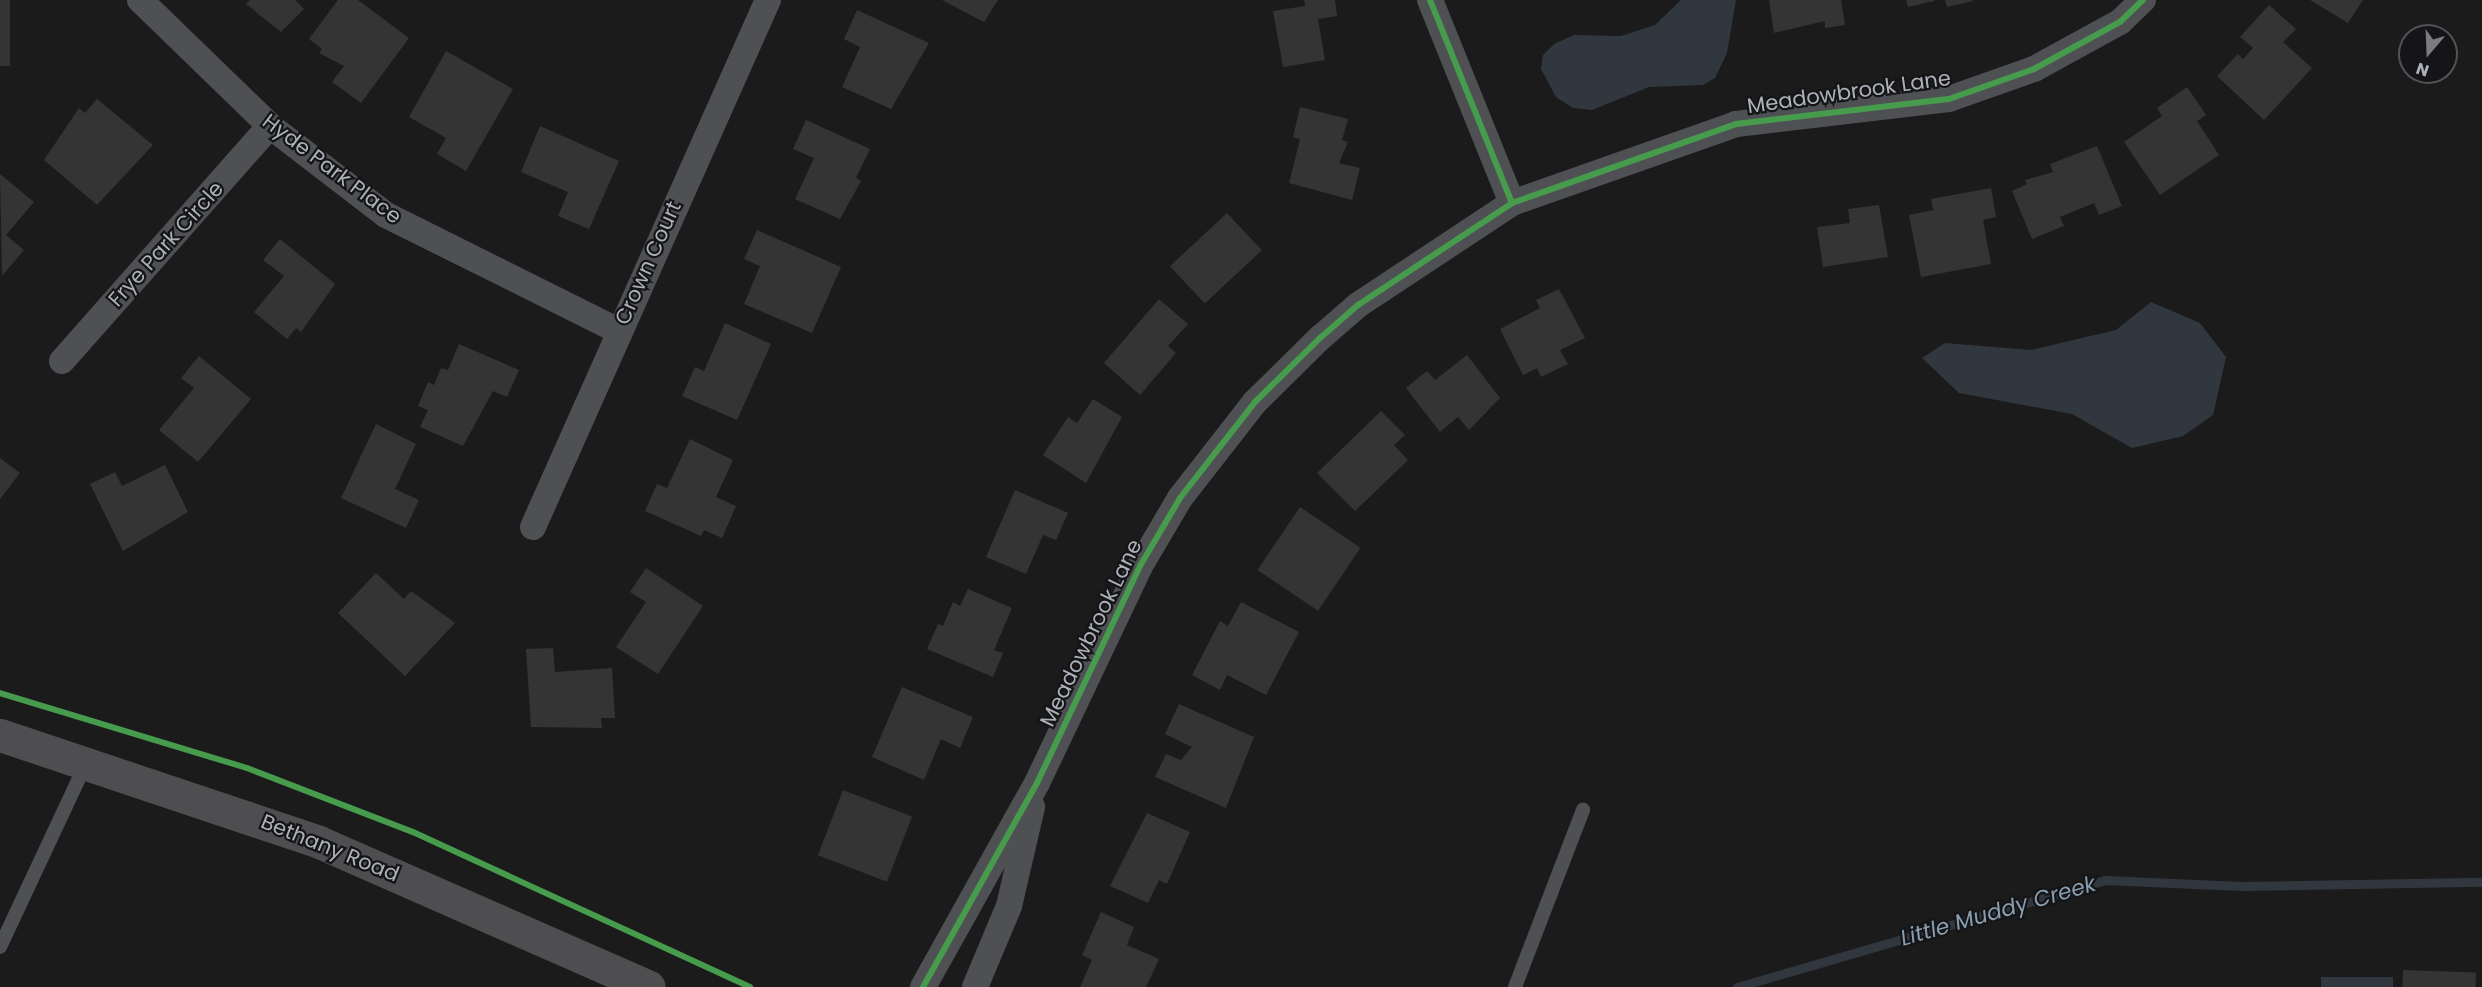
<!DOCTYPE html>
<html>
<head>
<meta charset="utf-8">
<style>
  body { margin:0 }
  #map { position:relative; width:2482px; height:987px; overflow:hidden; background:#1b1b1b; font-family:Poppins,sans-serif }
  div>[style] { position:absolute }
  .water>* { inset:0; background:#31373e; transform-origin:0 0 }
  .stream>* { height:9px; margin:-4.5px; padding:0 4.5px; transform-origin:4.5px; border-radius:4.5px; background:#31373e }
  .building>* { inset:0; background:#343435; transform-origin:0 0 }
  .service>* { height:14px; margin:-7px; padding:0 7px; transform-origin:7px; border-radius:7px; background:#4f5053 }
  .minor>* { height:26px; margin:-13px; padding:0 13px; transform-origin:13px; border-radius:13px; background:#4f5053 }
  .secondary>* { height:33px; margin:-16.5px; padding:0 16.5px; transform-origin:16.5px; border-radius:16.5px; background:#4e4e51 }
  .cycleway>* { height:6px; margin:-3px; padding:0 3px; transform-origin:3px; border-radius:3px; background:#469c4c }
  span { translate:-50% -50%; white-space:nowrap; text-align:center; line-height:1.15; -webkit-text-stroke:4.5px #151517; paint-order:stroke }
  .street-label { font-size:21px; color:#adb1ba }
  .water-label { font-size:22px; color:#889eb1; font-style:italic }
  .north { position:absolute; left:2398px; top:24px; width:60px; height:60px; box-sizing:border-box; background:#151517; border:2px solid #525358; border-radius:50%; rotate:199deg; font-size:16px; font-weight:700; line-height:24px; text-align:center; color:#adb1ba }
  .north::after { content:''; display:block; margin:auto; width:21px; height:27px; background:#7a7c82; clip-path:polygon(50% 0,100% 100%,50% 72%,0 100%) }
</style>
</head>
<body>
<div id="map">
  <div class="water">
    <i style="clip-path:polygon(1681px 0,1736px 0,1727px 53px,1715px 78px,1703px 85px,1649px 87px,1592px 110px,1573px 108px,1556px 97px,1541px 69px,1543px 55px,1554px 44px,1574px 35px,1621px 36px,1655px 25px)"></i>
    <i style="clip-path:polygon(2151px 302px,2200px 323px,2226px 357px,2213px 415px,2183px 436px,2132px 448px,2072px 414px,1959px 393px,1922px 358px,1945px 343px,2031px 350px,2116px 330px)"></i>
    <i style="left:2321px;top:977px;width:72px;height:10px"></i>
  </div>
  <div class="stream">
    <i style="left:1737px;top:987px;width:383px;rotate:-16.2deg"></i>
    <i style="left:2105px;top:880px;width:137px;rotate:2.5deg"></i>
    <i style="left:2242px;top:886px;width:240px;rotate:-1deg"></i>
  </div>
  <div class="building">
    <i style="left:0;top:0;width:10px;height:66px"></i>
    <i style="clip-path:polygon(250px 0,295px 0,304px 9px,281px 32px,246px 4px)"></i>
    <i style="clip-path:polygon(338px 0,358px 0,409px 38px,361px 103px,332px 82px,344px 66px,319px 53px,322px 49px,309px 39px)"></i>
    <i style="clip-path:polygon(942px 0,998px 0,984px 22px)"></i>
    <i style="clip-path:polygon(1304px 0,1335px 0,1337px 16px,1318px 19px,1325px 60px,1283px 67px,1273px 11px,1305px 6px)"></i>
    <i style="clip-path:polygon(1769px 0,1841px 0,1845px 25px,1825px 28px,1825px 21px,1774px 33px)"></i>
    <i style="clip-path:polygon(1906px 0,1934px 0,1934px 1px,1908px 7px)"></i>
    <i style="clip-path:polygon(1945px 0,1973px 0,1973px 1px,1947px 7px)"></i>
    <i style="clip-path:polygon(2310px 0,2363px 0,2348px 23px)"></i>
    <i style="clip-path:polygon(2269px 5px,2296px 29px,2283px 42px,2312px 68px,2264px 120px,2217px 76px,2238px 54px,2243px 59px,2253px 48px,2240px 37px)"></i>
    <i style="clip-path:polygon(857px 10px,929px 43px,891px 109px,842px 87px,860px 47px,844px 39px)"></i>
    <i style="clip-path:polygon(446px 51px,513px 89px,466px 171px,437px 154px,446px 138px,409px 117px)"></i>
    <i style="clip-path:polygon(2187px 87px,2206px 115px,2197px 121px,2219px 155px,2160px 195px,2124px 142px,2162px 116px,2157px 108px)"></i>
    <i style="clip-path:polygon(97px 99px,153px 145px,97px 205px,44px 160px,79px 108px,85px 113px)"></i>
    <i style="clip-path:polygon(1300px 107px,1348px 119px,1342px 140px,1348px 142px,1339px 163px,1360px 168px,1352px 200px,1289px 183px,1300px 139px,1293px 137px)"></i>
    <i style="clip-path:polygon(806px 120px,870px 149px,856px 178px,861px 181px,840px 219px,795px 199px,814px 158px,793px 149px)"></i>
    <i style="clip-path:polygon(540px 126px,619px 161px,589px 229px,558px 216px,568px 192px,521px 172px)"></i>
    <i style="clip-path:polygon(2097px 146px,2122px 206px,2099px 215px,2094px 203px,2060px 217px,2064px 226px,2032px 239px,2012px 191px,2027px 184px,2025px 180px,2053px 172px,2050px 164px)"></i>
    <i style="clip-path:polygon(0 174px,34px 202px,6px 235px,24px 250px,2px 276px)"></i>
    <i style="clip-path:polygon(1991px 188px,1996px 217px,1983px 220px,1991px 264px,1921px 277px,1909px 215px,1933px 210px,1931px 199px)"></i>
    <i style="clip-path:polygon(1879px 205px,1888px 257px,1823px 267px,1817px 227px,1850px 223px,1848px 209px)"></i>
    <i style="left:1227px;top:213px;width:51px;height:78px;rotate:47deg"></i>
    <i style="clip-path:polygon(757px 230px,841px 267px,812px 333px,744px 304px,760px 266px,744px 259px)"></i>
    <i style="clip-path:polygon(280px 239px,335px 284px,301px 332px,296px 328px,287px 339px,254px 312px,284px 276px,263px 260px)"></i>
    <i style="clip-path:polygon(1559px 289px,1585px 338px,1560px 350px,1568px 364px,1541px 377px,1537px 368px,1523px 375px,1500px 329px,1540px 308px,1536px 300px)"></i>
    <i style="clip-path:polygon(1159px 299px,1188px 324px,1168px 346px,1176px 353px,1140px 395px,1104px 363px)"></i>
    <i style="clip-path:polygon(725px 323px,771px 344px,737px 420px,682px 396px,695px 367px,704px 371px)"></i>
    <i style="clip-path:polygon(459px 344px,519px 370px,507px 397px,493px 391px,463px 446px,420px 427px,428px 410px,418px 406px,428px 382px,434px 385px,441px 368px,448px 370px)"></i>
    <i style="clip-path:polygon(1467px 355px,1500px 398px,1469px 430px,1458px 417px,1440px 432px,1406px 388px,1427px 371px,1435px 380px)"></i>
    <i style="clip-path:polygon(199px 356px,251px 399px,198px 462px,159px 430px,194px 388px,181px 378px)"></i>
    <i style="clip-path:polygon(1093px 399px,1122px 417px,1086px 483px,1043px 455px,1068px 417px,1077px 423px)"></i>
    <i style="clip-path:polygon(1381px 411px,1405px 435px,1394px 445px,1408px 460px,1355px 511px,1317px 473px)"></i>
    <i style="clip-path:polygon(376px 424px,416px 444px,395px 489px,419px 500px,406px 528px,341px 498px)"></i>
    <i style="clip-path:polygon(690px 439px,733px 460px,716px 497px,736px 506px,722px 538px,704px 530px,701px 536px,645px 511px,657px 484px,667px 488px)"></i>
    <i style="clip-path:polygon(0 458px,20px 473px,0 499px)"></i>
    <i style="clip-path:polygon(165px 465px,188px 512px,123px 551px,90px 484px,115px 472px,122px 486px)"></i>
    <i style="clip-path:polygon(1015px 490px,1068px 513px,1056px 540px,1043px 535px,1026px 574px,986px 557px)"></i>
    <i style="left:1300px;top:507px;width:73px;height:76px;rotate:34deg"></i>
    <i style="clip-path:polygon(646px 568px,703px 606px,658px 674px,616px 647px,646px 602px,630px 592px)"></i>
    <i style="clip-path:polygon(376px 573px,404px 599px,411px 591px,455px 623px,405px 676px,338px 613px)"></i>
    <i style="clip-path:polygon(968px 589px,1012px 608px,994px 650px,1003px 653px,993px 677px,927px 649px,938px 624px,943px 626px,953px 602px,960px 606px)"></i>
    <i style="clip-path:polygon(1241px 602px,1299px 632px,1266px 695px,1227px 675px,1220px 690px,1192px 675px,1220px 621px,1228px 626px)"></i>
    <i style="clip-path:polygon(553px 648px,555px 672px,612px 668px,615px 718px,601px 718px,602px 728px,531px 727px,526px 649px)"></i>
    <i style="clip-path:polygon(902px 687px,973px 717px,960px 748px,941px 739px,924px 780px,872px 757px)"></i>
    <i style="clip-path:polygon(1179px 704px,1254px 737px,1226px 808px,1155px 777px,1166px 754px,1181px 760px,1192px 747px,1165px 734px)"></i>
    <i style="left:843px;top:790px;width:74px;height:70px;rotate:21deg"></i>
    <i style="clip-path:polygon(1147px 813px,1190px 832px,1167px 884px,1159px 880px,1148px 903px,1110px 886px)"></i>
    <i style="clip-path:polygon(1101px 912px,1134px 927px,1127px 945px,1159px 959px,1146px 987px,1080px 987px,1092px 960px,1082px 955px)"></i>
    <i style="left:2403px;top:970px;width:73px;height:17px;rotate:2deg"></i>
  </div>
  <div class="service">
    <i style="left:0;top:947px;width:203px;rotate:-64.9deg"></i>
    <i style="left:1515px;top:987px;width:190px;rotate:-69deg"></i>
  </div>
  <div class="minor">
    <i style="left:140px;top:0;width:181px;rotate:44.1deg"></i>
    <i style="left:270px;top:126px;width:146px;rotate:37.5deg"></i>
    <i style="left:386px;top:215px;width:258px;rotate:26.5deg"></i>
    <i style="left:1430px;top:0;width:219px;rotate:68deg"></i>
    <i style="left:1512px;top:203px;width:238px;rotate:-19.4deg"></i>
    <i style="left:1736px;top:124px;width:214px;rotate:-6.7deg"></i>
    <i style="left:1949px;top:99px;width:90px;rotate:-19.4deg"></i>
    <i style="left:2034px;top:69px;width:98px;rotate:-28.7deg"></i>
    <i style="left:2120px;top:22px;width:32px;rotate:-44deg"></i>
    <i style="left:62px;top:361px;width:314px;rotate:-48.5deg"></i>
    <i style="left:533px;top:527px;width:577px;rotate:-65.97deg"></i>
    <i style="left:923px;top:987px;width:234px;rotate:-60.8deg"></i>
    <i style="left:1037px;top:783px;width:240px;rotate:-64.6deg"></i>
    <i style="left:1140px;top:566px;width:79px;rotate:-59.5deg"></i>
    <i style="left:1180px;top:498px;width:122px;rotate:-52deg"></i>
    <i style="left:1255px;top:402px;width:91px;rotate:-44.6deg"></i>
    <i style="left:1320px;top:338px;width:50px;rotate:-41deg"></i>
    <i style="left:1358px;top:305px;width:185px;rotate:-33.5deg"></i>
    <i style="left:975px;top:987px;width:88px;rotate:-67.2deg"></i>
    <i style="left:1009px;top:906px;width:102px;rotate:-76.9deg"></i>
  </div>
  <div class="secondary">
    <i style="left:0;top:735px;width:336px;rotate:18.5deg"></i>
    <i style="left:319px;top:842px;width:360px;rotate:23.7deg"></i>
  </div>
  <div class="cycleway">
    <i style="left:1430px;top:0;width:219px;rotate:68deg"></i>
    <i style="left:1512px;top:203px;width:238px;rotate:-19.4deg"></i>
    <i style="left:1736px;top:124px;width:214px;rotate:-6.7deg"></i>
    <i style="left:1949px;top:99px;width:90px;rotate:-19.4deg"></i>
    <i style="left:2034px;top:69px;width:98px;rotate:-28.7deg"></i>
    <i style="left:2120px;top:22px;width:32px;rotate:-44deg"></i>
    <i style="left:0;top:693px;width:258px;rotate:16.9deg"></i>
    <i style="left:247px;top:768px;width:178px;rotate:21.1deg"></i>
    <i style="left:413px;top:832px;width:371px;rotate:24.7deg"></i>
    <i style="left:923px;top:987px;width:234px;rotate:-60.8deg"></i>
    <i style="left:1037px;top:783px;width:240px;rotate:-64.6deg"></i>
    <i style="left:1140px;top:566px;width:79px;rotate:-59.5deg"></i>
    <i style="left:1180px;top:498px;width:122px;rotate:-52deg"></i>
    <i style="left:1255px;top:402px;width:91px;rotate:-44.6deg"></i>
    <i style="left:1320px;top:338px;width:50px;rotate:-41deg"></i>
    <i style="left:1358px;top:305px;width:185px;rotate:-33.5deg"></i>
  </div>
  <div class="street-label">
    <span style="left:1849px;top:92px;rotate:-8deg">Meadowbrook Lane</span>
    <span style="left:332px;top:169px;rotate:37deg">Hyde Park Place</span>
    <span style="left:166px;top:244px;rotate:-48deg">Frye Park Circle</span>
    <span style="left:648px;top:263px;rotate:-66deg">Crown Court</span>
    <span style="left:1091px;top:633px;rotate:-64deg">Meadowbrook Lane</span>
    <span style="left:330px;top:848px;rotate:22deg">Bethany Road</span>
  </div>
  <div class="water-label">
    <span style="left:1998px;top:911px;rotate:-16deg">Little Muddy Creek</span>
  </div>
  <div class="north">N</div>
</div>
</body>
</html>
